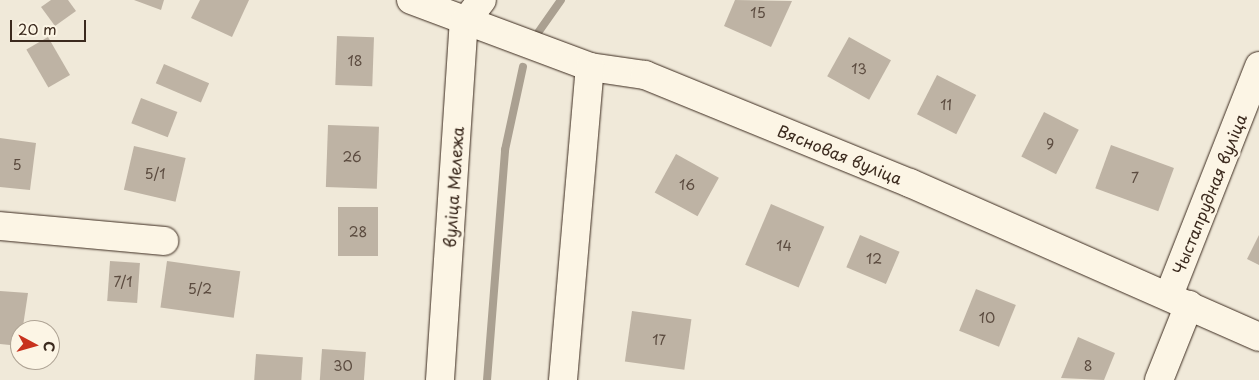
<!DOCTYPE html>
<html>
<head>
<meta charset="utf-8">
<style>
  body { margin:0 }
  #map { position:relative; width:1259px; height:380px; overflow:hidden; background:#f0e9d9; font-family:"Playpen Sans",sans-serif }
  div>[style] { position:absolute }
  .stream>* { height:8px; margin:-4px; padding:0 4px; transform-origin:4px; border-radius:4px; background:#aaa091 }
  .building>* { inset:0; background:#beb3a4; transform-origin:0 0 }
  .roads { filter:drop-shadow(0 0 1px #3b2a1e) drop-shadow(0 0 1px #3b2a1e) }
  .minor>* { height:28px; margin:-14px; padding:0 14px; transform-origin:14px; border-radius:14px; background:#fcf5e5 }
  span { translate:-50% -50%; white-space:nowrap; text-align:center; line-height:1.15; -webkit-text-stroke:5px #fcf5e5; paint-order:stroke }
  .number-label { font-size:14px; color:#5c4c40 }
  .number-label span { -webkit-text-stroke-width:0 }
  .street-label { font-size:16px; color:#3b2a1e }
  .north { position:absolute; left:10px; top:320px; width:50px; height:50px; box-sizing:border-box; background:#fcf5e5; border:1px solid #afa495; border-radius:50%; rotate:96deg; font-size:14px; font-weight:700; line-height:20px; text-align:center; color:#3b2a1e }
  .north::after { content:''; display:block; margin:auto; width:18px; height:22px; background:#c8321e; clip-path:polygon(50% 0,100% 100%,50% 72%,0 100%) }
  .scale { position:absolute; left:10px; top:20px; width:76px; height:22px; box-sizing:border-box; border:2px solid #3b2a1e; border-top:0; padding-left:6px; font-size:15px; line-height:18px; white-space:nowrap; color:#3b2a1e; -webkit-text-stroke:4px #fcf5e5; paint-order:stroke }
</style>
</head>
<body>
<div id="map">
  <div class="stream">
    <i style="left:535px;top:37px;width:45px;rotate:-54.9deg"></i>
    <i style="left:487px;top:380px;width:231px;rotate:-85.5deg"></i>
    <i style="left:505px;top:150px;width:85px;rotate:-77.8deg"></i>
  </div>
  <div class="building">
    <i style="clip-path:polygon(51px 0,68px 0,76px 11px,55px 26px,41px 7px)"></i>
    <i style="clip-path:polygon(134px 0,164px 0,161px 10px)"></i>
    <i style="clip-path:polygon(200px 0,249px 0,232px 37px,191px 18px)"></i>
    <i style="clip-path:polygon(735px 0,792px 1px,771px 47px,724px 26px)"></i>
    <i style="left:337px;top:36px;width:37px;height:49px;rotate:2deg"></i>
    <i style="left:48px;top:37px;width:44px;height:25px;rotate:60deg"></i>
    <i style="left:849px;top:37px;width:48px;height:45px;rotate:29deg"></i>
    <i style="left:164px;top:64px;width:49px;height:21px;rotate:23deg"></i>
    <i style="left:937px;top:75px;width:44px;height:44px;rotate:27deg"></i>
    <i style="left:141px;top:98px;width:39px;height:27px;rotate:21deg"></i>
    <i style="left:1044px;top:112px;width:39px;height:50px;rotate:27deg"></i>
    <i style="left:328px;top:125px;width:51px;height:62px;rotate:2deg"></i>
    <i style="clip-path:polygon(0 138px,36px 143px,30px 190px,0 187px)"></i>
    <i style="left:1111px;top:145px;width:67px;height:46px;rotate:20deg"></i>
    <i style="left:134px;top:146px;width:53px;height:45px;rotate:13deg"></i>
    <i style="left:676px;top:154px;width:49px;height:44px;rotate:29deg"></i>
    <i style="left:771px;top:204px;width:58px;height:66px;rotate:23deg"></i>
    <i style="left:378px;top:207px;width:49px;height:40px;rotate:90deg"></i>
    <i style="left:860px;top:235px;width:43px;height:35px;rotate:23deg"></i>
    <i style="clip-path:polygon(1259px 235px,1259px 265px,1247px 259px)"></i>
    <i style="left:110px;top:261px;width:30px;height:40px;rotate:4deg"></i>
    <i style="left:167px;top:261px;width:74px;height:47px;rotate:8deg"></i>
    <i style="left:976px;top:289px;width:43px;height:45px;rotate:22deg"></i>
    <i style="clip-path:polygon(0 291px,28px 293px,20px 346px,0 344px)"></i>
    <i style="left:632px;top:311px;width:60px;height:51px;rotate:8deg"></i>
    <i style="clip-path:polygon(1078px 337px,1115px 353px,1104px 380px,1061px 378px)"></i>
    <i style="left:322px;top:349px;width:44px;height:31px;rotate:4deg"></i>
    <i style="left:256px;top:354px;width:47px;height:26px;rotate:4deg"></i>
  </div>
  <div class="roads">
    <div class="minor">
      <i style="left:411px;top:0;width:191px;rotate:20.5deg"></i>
      <i style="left:590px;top:67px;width:56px;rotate:8.3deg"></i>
      <i style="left:645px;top:75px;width:286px;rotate:22.2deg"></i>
      <i style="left:910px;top:183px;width:381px;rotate:23.8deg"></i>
      <i style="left:0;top:226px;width:165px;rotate:5.2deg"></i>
      <i style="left:1169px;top:295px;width:246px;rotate:-68.5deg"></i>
      <i style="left:440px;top:380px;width:358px;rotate:-86.2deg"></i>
      <i style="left:464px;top:23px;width:29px;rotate:-52deg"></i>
      <i style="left:563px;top:380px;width:314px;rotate:-85.1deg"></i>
      <i style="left:1159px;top:380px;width:81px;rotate:-68.2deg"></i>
    </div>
  </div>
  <div class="number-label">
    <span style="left:758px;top:13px">15</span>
    <span style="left:355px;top:61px">18</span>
    <span style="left:859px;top:69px">13</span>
    <span style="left:946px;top:105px">11</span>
    <span style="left:1050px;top:144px">9</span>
    <span style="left:352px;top:157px">26</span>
    <span style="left:17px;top:165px">5</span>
    <span style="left:155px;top:174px">5/1</span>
    <span style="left:1135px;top:178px">7</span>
    <span style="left:687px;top:185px">16</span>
    <span style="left:358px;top:232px">28</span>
    <span style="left:784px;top:246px">14</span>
    <span style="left:874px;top:259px">12</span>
    <span style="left:123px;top:282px">7/1</span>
    <span style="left:200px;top:289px">5/2</span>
    <span style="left:987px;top:318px">10</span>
    <span style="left:659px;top:340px">17</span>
    <span style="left:343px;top:366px">30</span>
    <span style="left:1088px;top:366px">8</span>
  </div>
  <div class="street-label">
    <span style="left:840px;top:154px;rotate:22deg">Вясновая вуліца</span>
    <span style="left:453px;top:187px;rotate:-86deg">вуліца Мележа</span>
    <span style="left:1209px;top:194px;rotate:-68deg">Чыстапрудная вуліца</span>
  </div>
  <div class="north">С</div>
  <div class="scale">20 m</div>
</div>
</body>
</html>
